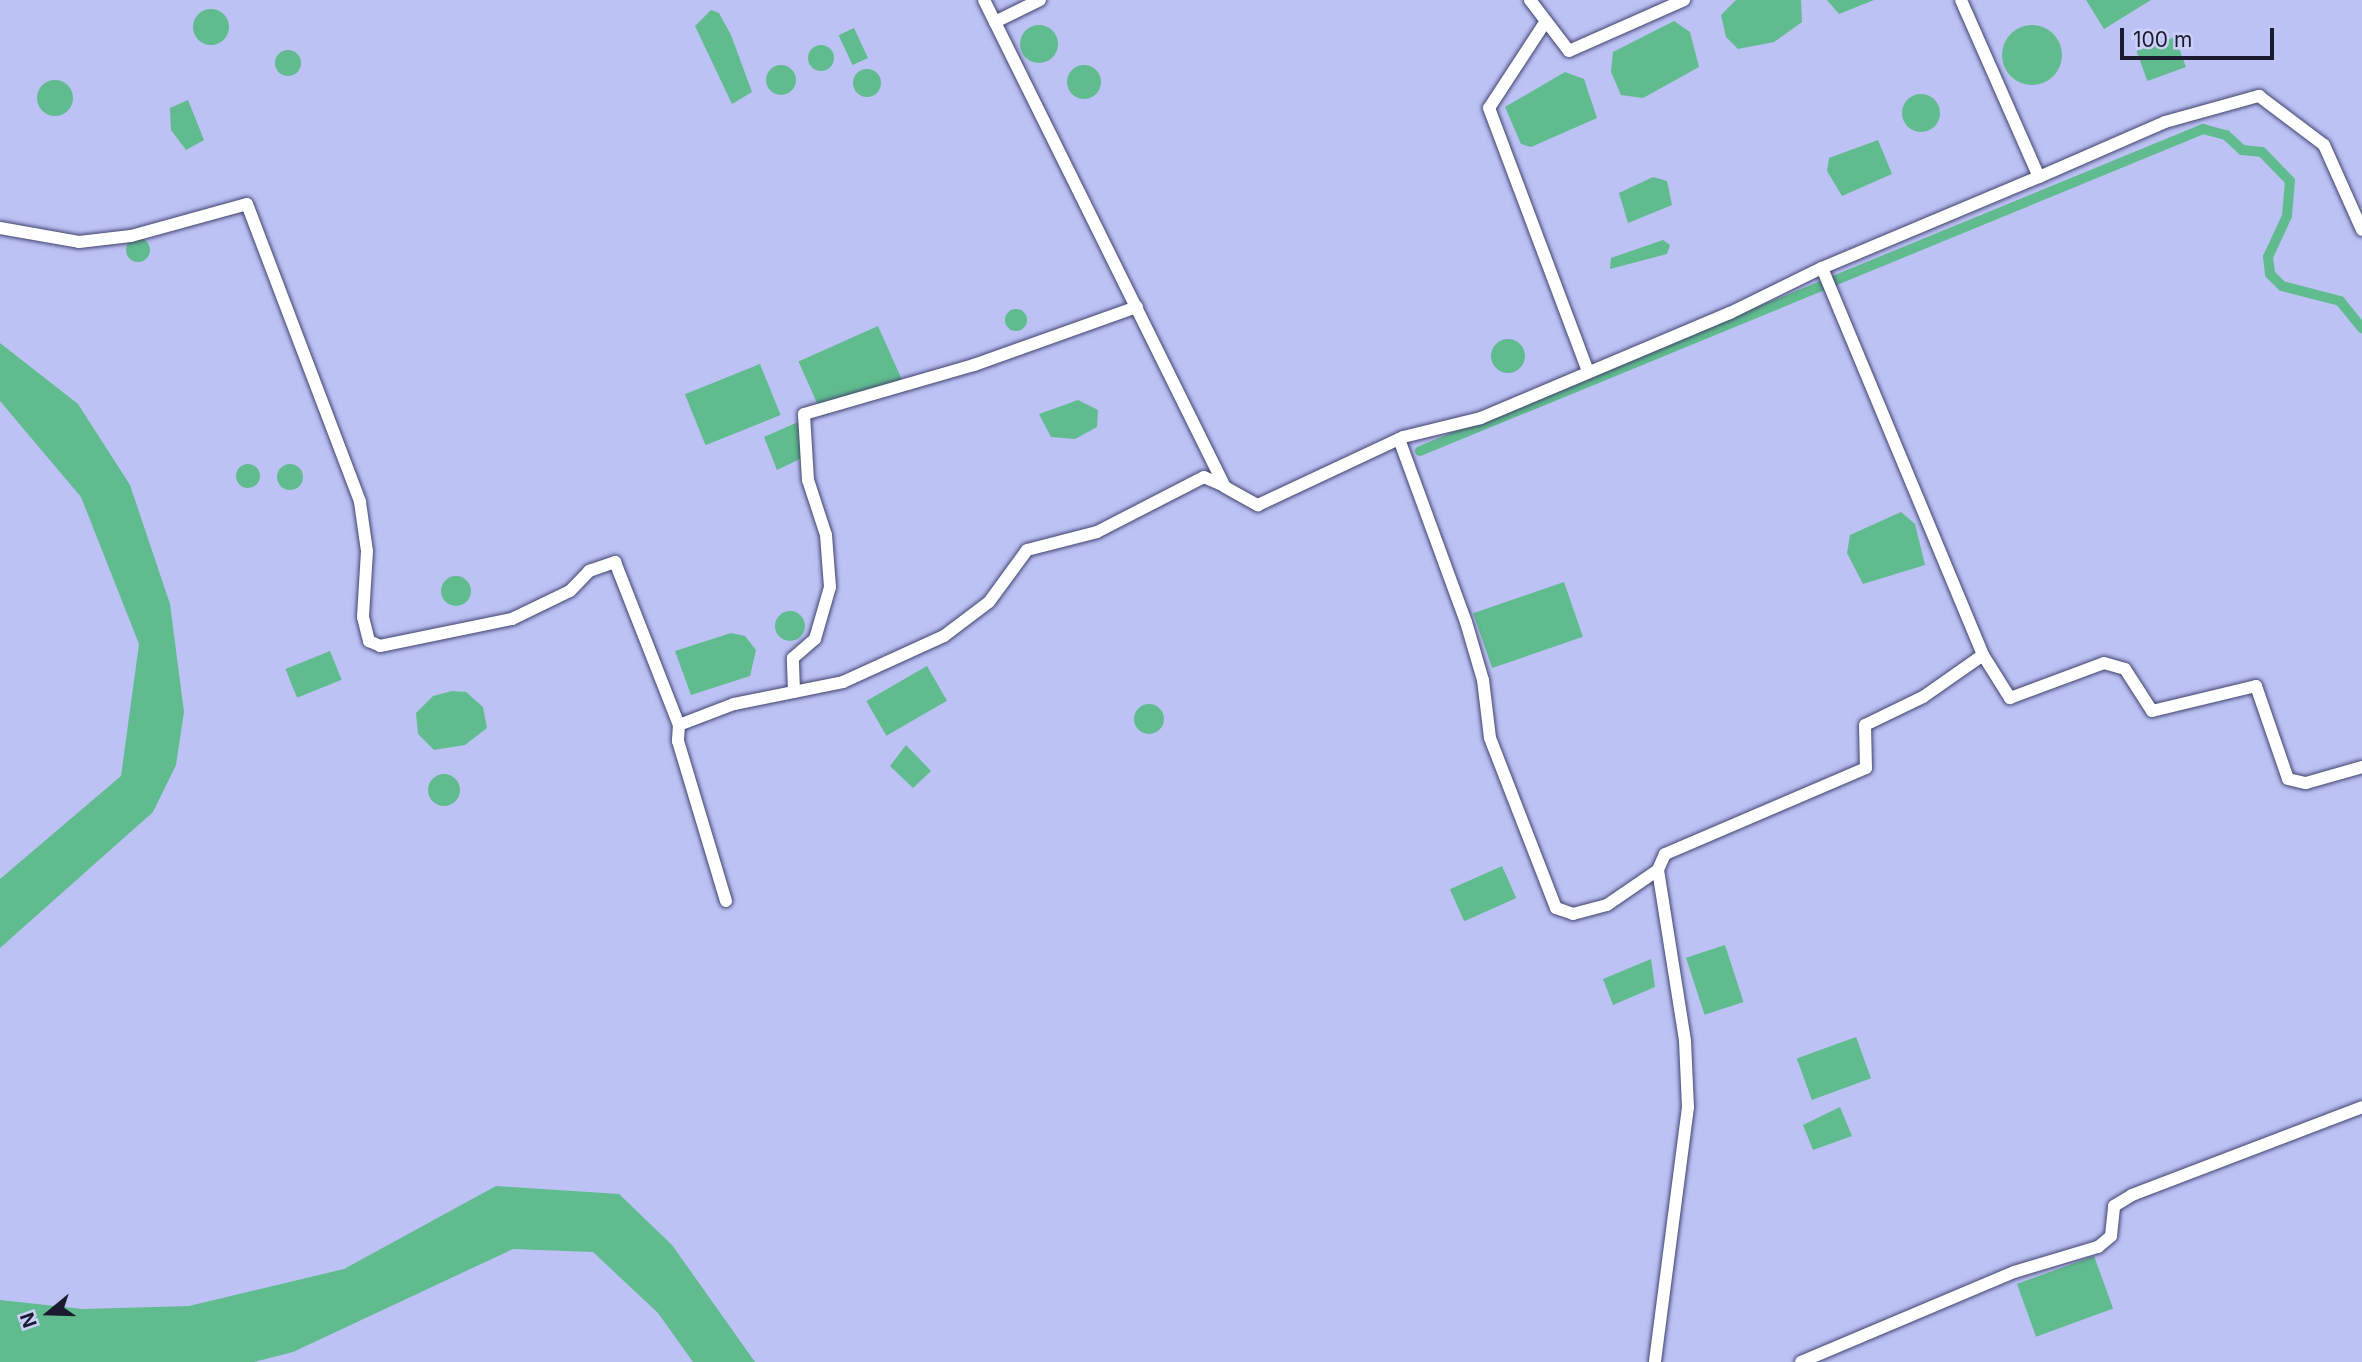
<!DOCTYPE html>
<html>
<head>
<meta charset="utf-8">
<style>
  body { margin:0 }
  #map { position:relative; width:2362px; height:1362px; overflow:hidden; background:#bdc2f5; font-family:Inter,sans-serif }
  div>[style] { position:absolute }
  .water>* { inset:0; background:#60bb8e; transform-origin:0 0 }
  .round { border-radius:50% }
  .canal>* { height:10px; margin:-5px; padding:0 5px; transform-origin:5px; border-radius:5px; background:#60bb8e }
  .roads { filter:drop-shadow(0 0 2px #41446f) drop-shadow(0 0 2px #41446f) }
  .minor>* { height:12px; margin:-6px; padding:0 6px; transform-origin:6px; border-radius:6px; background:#fff }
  span { translate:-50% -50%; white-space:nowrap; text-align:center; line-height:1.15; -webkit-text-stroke:7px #cbd0f9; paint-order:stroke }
  .north { position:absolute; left:14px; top:1278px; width:70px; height:70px; -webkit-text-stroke:5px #cbd0f9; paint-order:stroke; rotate:251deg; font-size:19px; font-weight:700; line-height:28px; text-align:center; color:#1a1b2e }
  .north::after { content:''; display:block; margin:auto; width:24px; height:32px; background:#1a1b2e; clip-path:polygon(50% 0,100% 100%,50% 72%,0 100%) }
  .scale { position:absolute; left:2120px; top:28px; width:154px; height:32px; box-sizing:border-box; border:4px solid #1a1b2e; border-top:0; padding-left:9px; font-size:21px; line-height:24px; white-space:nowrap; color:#1a1b2e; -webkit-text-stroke:5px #cbd0f9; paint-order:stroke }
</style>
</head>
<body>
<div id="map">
  <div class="water">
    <i style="clip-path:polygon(1736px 0,1801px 0,1802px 22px,1774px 42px,1738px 49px,1726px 37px,1721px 15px)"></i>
    <i style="clip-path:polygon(1827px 0,1874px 0,1839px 14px)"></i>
    <i style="clip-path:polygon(2086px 0,2151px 0,2104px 29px)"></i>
    <i class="round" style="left:193px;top:9px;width:36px;height:36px"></i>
    <i style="clip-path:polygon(711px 10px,719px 13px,731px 35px,752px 92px,732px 104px,695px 26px)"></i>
    <i style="clip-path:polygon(1674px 21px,1690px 32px,1699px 67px,1643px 98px,1621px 95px,1611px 72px,1613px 52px)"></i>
    <i class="round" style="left:1020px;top:25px;width:38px;height:38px"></i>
    <i class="round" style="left:2002px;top:25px;width:60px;height:60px"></i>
    <i style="left:854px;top:28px;width:33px;height:17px;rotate:65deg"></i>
    <i style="left:2175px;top:37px;width:32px;height:41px;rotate:70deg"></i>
    <i class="round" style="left:808px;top:45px;width:26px;height:26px"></i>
    <i class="round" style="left:275px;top:50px;width:26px;height:26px"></i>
    <i class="round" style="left:766px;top:65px;width:30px;height:30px"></i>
    <i class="round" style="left:1067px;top:65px;width:34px;height:34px"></i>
    <i class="round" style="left:853px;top:69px;width:28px;height:28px"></i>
    <i style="clip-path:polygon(1565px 72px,1584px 79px,1597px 118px,1531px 147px,1521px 144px,1505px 107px)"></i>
    <i class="round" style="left:37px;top:80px;width:36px;height:36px"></i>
    <i class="round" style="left:1902px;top:94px;width:38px;height:38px"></i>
    <i style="clip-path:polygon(188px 100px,204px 140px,186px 150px,171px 130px,170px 108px)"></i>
    <i style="clip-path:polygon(1878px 140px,1892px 174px,1842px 196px,1827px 171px,1829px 158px)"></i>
    <i style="clip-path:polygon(1653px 177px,1667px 181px,1672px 205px,1628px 223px,1619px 193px)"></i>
    <i class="round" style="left:126px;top:238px;width:24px;height:24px"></i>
    <i style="clip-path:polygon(1663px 240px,1670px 245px,1667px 254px,1610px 269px,1611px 258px)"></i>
    <i class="round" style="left:1005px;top:309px;width:22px;height:22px"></i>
    <i style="left:878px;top:326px;width:60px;height:87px;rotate:66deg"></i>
    <i class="round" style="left:1491px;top:339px;width:34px;height:34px"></i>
    <i style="clip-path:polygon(0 343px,78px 404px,130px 485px,170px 604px,184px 712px,176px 765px,153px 812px,0 948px,0 879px,121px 776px,139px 644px,81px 497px,0 401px)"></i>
    <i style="left:760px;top:364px;width:55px;height:81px;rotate:68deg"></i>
    <i style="clip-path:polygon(1078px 400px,1098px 410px,1097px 427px,1075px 439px,1051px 437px,1039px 414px)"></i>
    <i style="clip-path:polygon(798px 422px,802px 458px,777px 470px,764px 437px)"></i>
    <i class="round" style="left:277px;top:464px;width:26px;height:26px"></i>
    <i class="round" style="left:236px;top:464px;width:24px;height:24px"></i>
    <i style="clip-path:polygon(1901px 512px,1915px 524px,1925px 565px,1863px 584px,1847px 553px,1850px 535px)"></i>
    <i class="round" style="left:441px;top:576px;width:30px;height:30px"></i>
    <i style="left:1564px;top:582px;width:58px;height:96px;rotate:71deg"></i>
    <i class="round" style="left:775px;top:611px;width:30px;height:30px"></i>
    <i style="clip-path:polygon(731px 633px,745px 636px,756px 650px,750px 676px,691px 695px,675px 651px)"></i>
    <i style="left:330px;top:651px;width:31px;height:48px;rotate:68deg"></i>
    <i style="left:927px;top:666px;width:40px;height:70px;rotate:60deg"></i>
    <i style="clip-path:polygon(452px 691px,466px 692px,483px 707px,487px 728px,465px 745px,434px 750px,418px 734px,416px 713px,433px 696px)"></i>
    <i class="round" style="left:1134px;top:704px;width:30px;height:30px"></i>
    <i style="clip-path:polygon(906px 745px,931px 771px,913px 788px,890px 766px)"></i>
    <i class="round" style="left:428px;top:774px;width:32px;height:32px"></i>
    <i style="left:1502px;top:866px;width:35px;height:57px;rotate:66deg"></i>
    <i style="left:1725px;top:945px;width:60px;height:41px;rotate:72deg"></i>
    <i style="clip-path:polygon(1651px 959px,1655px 987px,1613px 1005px,1603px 979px)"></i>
    <i style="left:1856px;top:1037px;width:44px;height:63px;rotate:70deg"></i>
    <i style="clip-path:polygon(1840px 1107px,1852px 1136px,1813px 1150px,1803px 1125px)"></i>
    <i style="clip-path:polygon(496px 1186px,619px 1194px,672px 1245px,755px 1362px,693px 1362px,658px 1313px,593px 1252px,513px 1249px,293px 1352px,254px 1362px,0 1362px,0 1300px,83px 1309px,189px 1306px,344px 1269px)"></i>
    <i style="left:2094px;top:1256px;width:56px;height:82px;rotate:70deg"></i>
  </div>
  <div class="canal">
    <i style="left:1420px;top:451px;width:847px;rotate:-22.35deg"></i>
    <i style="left:2203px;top:129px;width:24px;rotate:15deg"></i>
    <i style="left:2226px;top:135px;width:22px;rotate:43deg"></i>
    <i style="left:2242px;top:150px;width:20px;rotate:6deg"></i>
    <i style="left:2262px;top:152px;width:40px;rotate:46deg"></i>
    <i style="left:2290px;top:181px;width:35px;rotate:95deg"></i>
    <i style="left:2287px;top:216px;width:45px;rotate:114.9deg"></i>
    <i style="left:2268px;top:257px;width:17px;rotate:83deg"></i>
    <i style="left:2270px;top:274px;width:17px;rotate:45deg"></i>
    <i style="left:2282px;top:286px;width:60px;rotate:14.5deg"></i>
    <i style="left:2340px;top:301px;width:35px;rotate:51deg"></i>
  </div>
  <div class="roads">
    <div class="minor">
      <i style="left:984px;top:0;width:543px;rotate:63.67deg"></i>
      <i style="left:1225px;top:487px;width:38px;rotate:29deg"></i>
      <i style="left:1258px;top:505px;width:160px;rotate:-25.1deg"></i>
      <i style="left:1403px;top:437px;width:80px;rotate:-13.7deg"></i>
      <i style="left:1481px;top:418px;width:270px;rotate:-22.9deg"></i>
      <i style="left:1730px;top:313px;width:102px;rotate:-26.1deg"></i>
      <i style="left:1822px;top:268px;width:419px;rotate:67.4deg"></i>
      <i style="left:1983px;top:655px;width:73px;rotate:145deg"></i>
      <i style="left:1923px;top:697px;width:64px;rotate:154.2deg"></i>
      <i style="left:1865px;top:725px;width:43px;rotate:88.7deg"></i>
      <i style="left:1866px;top:768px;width:219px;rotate:156.8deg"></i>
      <i style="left:1665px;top:854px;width:17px;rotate:114deg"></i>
      <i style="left:1658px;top:870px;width:173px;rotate:81deg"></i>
      <i style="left:1685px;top:1041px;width:66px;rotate:87.4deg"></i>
      <i style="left:1688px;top:1107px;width:257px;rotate:97.4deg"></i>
      <i style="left:1530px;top:0;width:64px;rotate:52.6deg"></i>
      <i style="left:1569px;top:51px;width:126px;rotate:-23.9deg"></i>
      <i style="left:995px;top:22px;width:50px;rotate:-26.1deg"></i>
      <i style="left:1544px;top:24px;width:100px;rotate:123.2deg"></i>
      <i style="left:1489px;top:108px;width:281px;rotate:69.4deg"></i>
      <i style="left:2039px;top:177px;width:137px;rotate:-23.6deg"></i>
      <i style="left:2165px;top:122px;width:98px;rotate:-15.5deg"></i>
      <i style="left:2259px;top:96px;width:81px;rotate:37deg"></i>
      <i style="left:2324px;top:145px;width:93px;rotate:65.9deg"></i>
      <i style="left:0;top:228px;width:80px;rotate:10deg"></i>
      <i style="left:79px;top:242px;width:52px;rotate:-6.6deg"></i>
      <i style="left:131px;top:236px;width:120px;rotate:-15.4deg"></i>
      <i style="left:247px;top:204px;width:319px;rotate:69.2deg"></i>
      <i style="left:360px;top:502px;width:49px;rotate:81.9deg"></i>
      <i style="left:367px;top:551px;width:66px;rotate:93.5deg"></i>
      <i style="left:363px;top:617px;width:25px;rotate:76deg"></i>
      <i style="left:369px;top:641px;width:12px;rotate:24deg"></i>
      <i style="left:380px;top:646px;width:135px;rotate:-11.6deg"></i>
      <i style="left:512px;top:619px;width:64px;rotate:-25.8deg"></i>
      <i style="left:570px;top:591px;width:28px;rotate:-46deg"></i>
      <i style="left:589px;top:571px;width:28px;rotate:-19deg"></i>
      <i style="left:615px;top:562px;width:175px;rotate:68.6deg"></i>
      <i style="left:679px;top:725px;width:16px;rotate:94deg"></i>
      <i style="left:678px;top:741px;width:167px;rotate:73.3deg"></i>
      <i style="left:1822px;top:268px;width:235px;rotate:-22.8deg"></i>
      <i style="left:2039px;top:177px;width:193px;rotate:-113.8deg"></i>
      <i style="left:1399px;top:439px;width:195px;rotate:69.9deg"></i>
      <i style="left:1466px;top:622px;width:60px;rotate:73.7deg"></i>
      <i style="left:1483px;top:680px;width:58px;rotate:83.1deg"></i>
      <i style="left:1490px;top:738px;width:182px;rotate:68.8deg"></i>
      <i style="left:1556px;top:908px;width:18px;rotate:19deg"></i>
      <i style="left:1573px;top:914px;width:35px;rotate:-15deg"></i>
      <i style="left:1607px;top:905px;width:62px;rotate:-34.5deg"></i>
      <i style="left:1983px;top:655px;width:51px;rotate:57.9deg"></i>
      <i style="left:2010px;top:698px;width:100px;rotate:-20.4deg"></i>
      <i style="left:2104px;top:663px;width:22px;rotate:16deg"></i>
      <i style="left:2125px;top:669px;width:50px;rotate:57.3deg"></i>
      <i style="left:2152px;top:711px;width:107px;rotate:-13.5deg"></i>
      <i style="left:2256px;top:686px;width:98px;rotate:71deg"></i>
      <i style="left:2288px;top:779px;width:18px;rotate:13deg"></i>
      <i style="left:2306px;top:783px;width:58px;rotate:-15.9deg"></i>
      <i style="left:794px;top:692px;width:34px;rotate:-92deg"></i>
      <i style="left:793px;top:658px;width:29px;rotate:-41deg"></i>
      <i style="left:815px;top:639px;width:54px;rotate:-73.9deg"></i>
      <i style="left:830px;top:587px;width:52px;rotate:-94.4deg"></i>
      <i style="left:826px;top:535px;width:58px;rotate:-108.1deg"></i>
      <i style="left:808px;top:480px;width:66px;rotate:-93.5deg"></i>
      <i style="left:804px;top:414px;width:177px;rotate:-16.1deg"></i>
      <i style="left:974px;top:365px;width:173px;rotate:-19.6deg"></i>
      <i style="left:679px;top:725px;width:59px;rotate:-20.9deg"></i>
      <i style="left:734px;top:704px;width:111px;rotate:-11.4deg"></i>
      <i style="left:843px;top:682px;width:111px;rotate:-24.5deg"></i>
      <i style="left:944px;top:636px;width:56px;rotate:-37.1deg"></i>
      <i style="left:989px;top:602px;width:64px;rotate:-53.8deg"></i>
      <i style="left:1027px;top:550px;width:72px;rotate:-14.4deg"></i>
      <i style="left:1097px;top:532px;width:120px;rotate:-27.2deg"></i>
      <i style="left:1204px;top:477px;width:20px;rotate:24deg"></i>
      <i style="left:1801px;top:1362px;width:231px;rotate:-22.9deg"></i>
      <i style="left:2014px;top:1272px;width:88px;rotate:-16.6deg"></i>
      <i style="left:2098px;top:1247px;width:17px;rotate:-40deg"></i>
      <i style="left:2111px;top:1236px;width:30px;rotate:-84deg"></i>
      <i style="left:2114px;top:1206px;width:21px;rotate:-31deg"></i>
      <i style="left:2132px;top:1195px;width:246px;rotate:-20.9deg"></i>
    </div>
  </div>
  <div class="north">N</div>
  <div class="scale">100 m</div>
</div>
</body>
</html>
